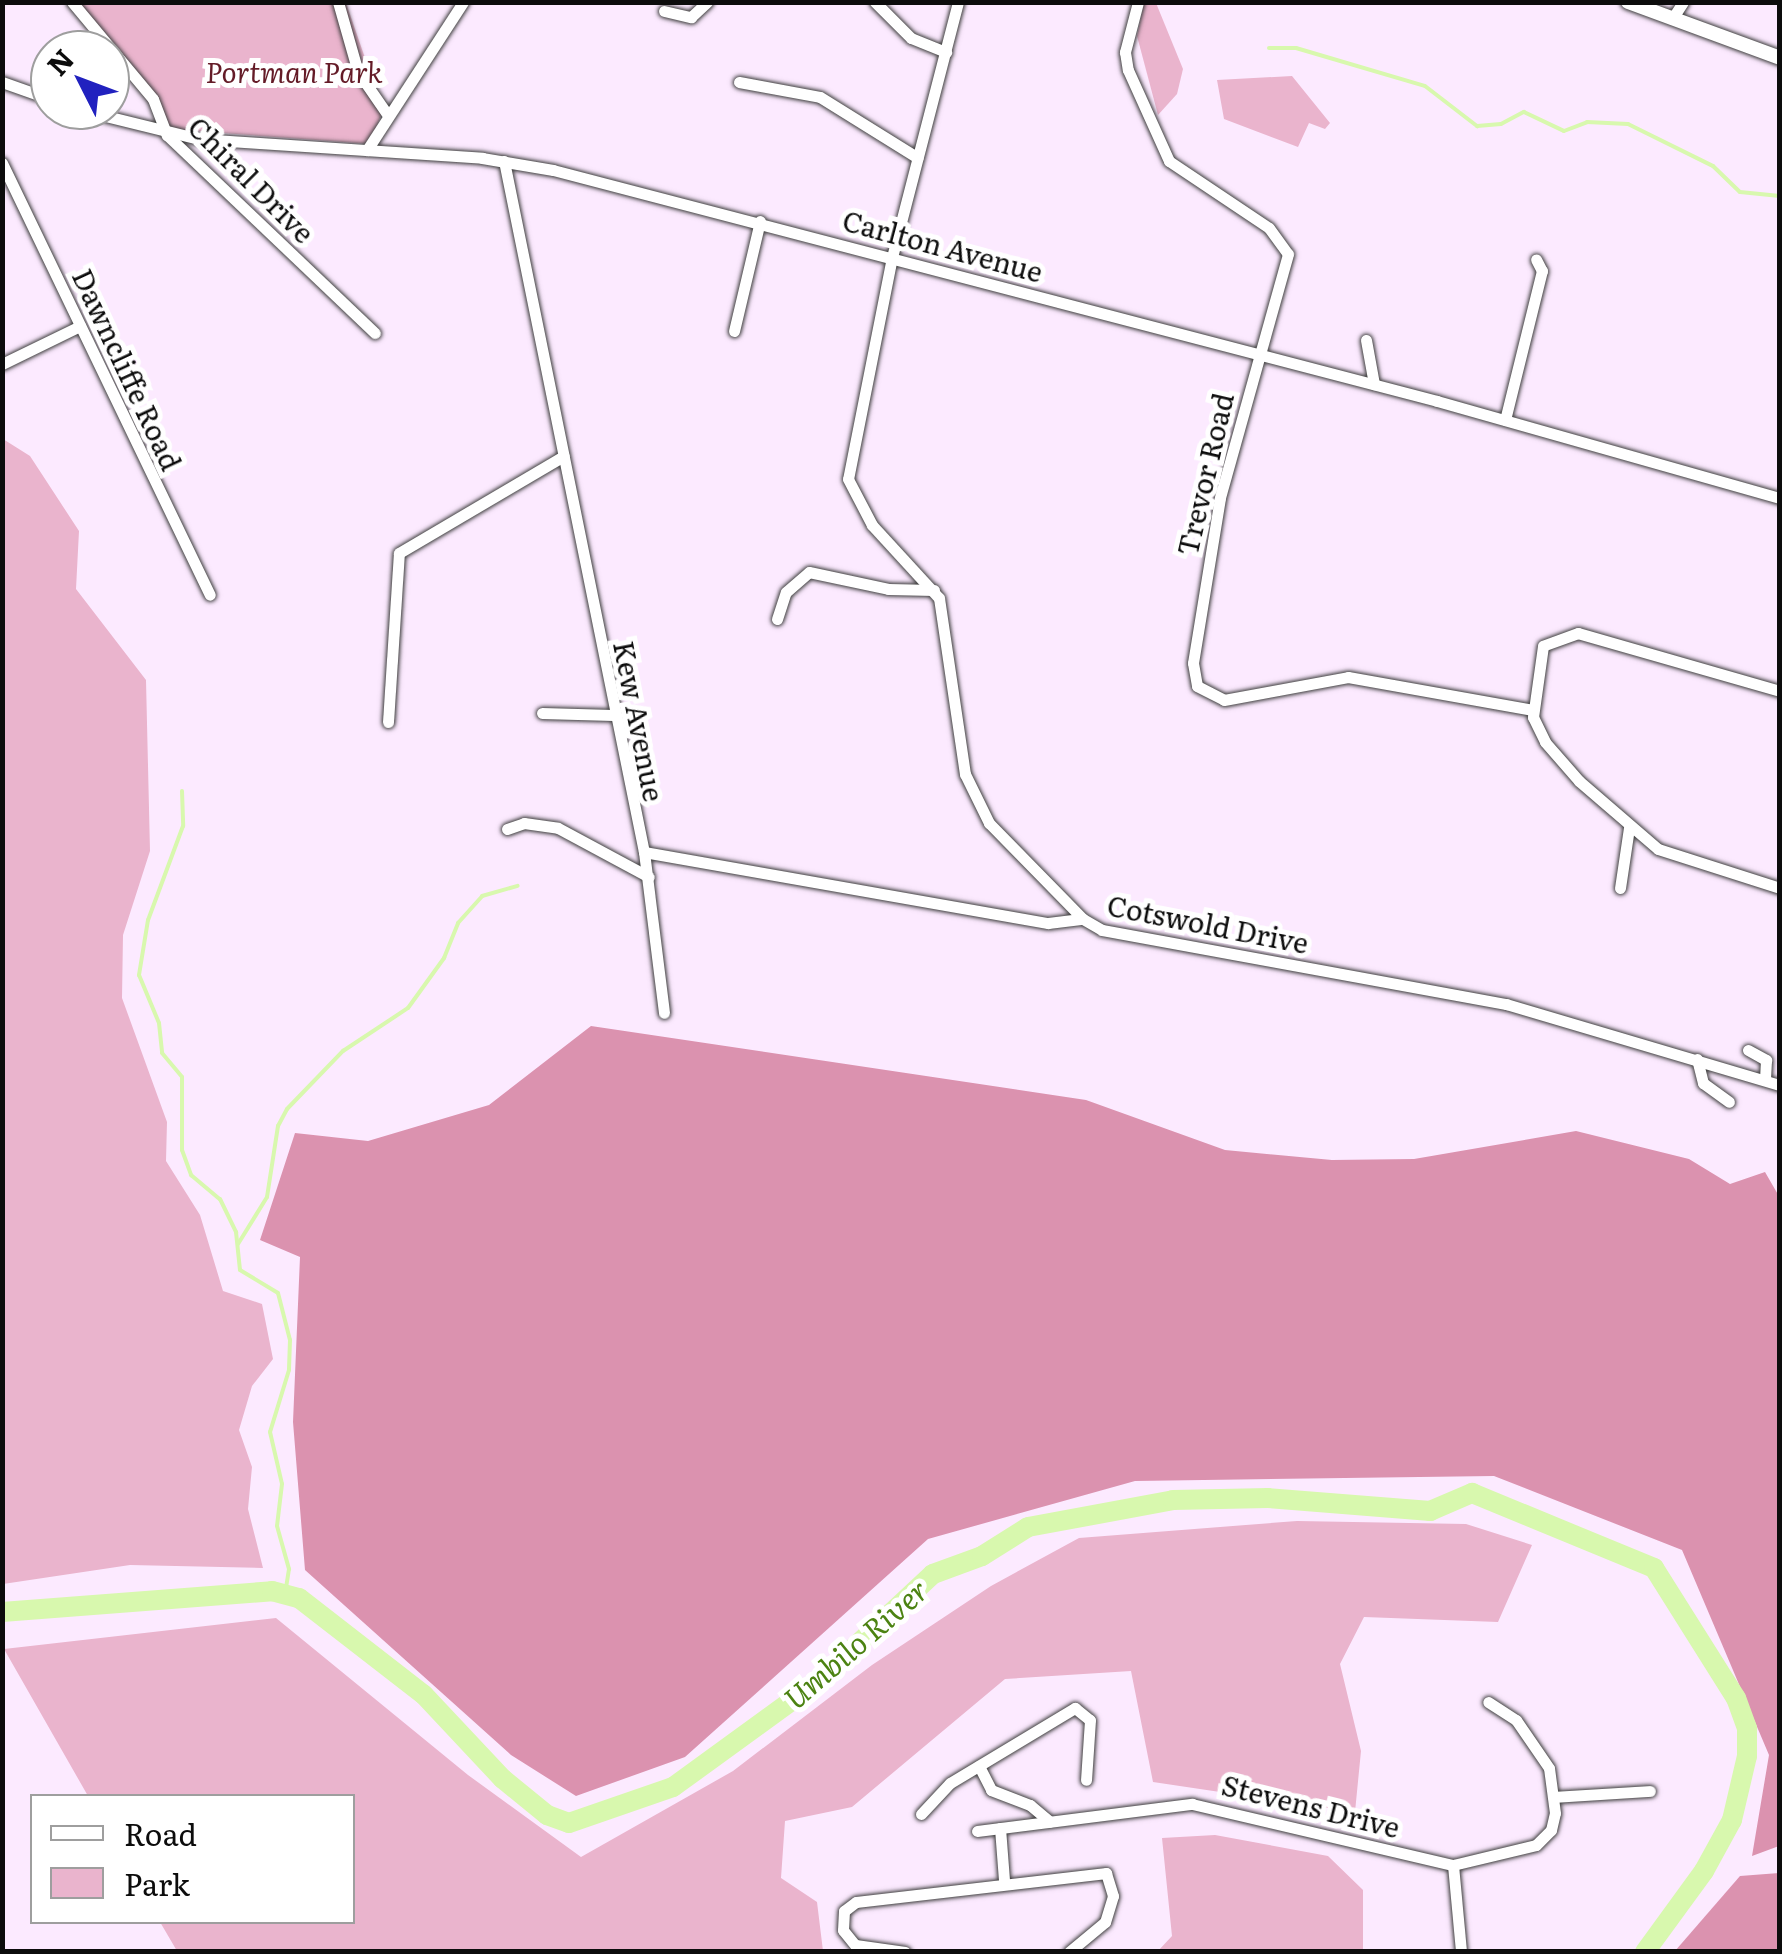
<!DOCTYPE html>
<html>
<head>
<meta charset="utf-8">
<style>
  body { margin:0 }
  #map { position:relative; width:1782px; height:1954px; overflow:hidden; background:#fceaff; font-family:Literata,serif }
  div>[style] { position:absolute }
  .green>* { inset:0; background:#eab4cd }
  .forest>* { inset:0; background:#db92af }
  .stream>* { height:4px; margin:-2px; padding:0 2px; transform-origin:2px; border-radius:2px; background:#d8f8ae }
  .river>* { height:20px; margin:-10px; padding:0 10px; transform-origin:10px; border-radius:10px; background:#d8f8ae }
  .roads { filter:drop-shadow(0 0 2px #3f3f3f) drop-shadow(0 0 2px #3f3f3f) }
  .minor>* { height:11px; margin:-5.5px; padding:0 5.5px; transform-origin:5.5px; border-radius:5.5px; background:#fff }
  .tertiary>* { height:14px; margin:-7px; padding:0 7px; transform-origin:7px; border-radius:7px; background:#fff }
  span { translate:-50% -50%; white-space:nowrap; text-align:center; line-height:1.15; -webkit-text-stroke:10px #fff; paint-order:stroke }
  .park-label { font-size:28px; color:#641b27; font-style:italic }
  .street-label { font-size:28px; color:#0c0c0c }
  .water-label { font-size:30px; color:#4c8312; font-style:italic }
  .frame { position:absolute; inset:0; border:5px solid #0c0c0c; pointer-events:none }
  .legend { position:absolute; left:30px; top:1794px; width:325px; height:130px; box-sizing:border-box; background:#fff; border:2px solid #9e9e9e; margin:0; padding:12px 18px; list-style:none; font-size:30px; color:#0c0c0c }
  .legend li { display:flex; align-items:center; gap:20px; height:50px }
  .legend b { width:50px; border:2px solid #9e9e9e }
  .north { position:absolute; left:30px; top:30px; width:100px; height:100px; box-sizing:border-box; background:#fff; border:2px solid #9e9e9e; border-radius:50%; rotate:312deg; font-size:28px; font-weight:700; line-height:40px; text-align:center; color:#0c0c0c }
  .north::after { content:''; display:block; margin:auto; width:35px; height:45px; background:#2121bf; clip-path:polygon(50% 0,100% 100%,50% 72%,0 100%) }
</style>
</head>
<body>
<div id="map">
  <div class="green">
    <i style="clip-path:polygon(74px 3px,346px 3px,383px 110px,370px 144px,168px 129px)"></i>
    <i style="clip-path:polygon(1144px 3px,1156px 3px,1183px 69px,1177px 94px,1158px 115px,1137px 36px)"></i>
    <i style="clip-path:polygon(1292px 76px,1330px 123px,1325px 129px,1309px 123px,1298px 147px,1224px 119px,1217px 80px)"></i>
    <i style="clip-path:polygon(3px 439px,30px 456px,79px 531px,76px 589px,146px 680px,150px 851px,123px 935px,122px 998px,167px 1122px,166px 1161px,200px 1215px,223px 1291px,262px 1304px,273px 1359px,252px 1386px,239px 1430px,252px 1467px,248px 1509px,263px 1568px,130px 1565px,3px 1584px)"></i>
    <i style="clip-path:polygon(1297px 1521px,1466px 1524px,1532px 1545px,1498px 1622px,1364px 1617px,1340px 1664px,1361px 1751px,1355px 1812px,1153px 1782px,1131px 1671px,1005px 1679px,852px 1807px,785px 1821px,781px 1878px,817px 1902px,823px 1951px,177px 1951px,160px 1922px,352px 1922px,352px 1796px,88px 1796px,4px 1649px,276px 1618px,468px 1775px,581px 1857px,733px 1771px,872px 1665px,991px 1586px,1079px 1538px)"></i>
    <i style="clip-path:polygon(1215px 1835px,1328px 1856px,1363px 1890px,1363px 1951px,1158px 1951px,1172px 1936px,1162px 1838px)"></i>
  </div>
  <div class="forest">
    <i style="clip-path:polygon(591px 1026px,1086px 1100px,1225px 1150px,1332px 1160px,1414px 1159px,1576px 1131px,1689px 1159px,1730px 1184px,1765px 1172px,1780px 1198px,1779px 1846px,1752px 1856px,1769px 1755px,1682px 1550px,1494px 1476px,1135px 1481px,928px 1539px,685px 1757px,576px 1796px,511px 1755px,305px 1570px,293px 1422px,300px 1257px,260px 1240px,295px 1133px,368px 1141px,489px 1105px)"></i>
    <i style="clip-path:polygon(1779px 1873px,1779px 1951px,1675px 1951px,1740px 1876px)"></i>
  </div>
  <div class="stream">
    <i style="left:1269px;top:48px;width:27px"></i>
    <i style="left:1296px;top:48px;width:134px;rotate:16.4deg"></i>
    <i style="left:1425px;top:86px;width:66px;rotate:37.6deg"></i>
    <i style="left:1477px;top:126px;width:24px;rotate:-5deg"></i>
    <i style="left:1501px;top:124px;width:26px;rotate:-28deg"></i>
    <i style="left:1524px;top:112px;width:44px;rotate:25.4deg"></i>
    <i style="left:1564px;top:131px;width:25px;rotate:-21deg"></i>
    <i style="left:1587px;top:122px;width:41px;rotate:2.8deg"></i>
    <i style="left:1628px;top:124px;width:95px;rotate:26.3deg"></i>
    <i style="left:1713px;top:166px;width:37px;rotate:44deg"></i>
    <i style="left:1740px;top:192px;width:40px;rotate:5.7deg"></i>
    <i style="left:182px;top:791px;width:35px;rotate:88deg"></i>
    <i style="left:183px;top:826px;width:100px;rotate:110.4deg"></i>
    <i style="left:148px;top:920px;width:56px;rotate:99.3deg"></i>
    <i style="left:139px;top:975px;width:52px;rotate:67.4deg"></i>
    <i style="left:159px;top:1023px;width:30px;rotate:84deg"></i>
    <i style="left:162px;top:1053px;width:31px;rotate:50deg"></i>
    <i style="left:182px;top:1077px;width:73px;rotate:90deg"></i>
    <i style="left:182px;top:1150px;width:27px;rotate:70deg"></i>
    <i style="left:191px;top:1175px;width:38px;rotate:40deg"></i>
    <i style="left:220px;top:1199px;width:37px;rotate:64deg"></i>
    <i style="left:236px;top:1232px;width:38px;rotate:84deg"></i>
    <i style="left:240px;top:1270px;width:44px;rotate:31.2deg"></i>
    <i style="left:278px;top:1293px;width:49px;rotate:75.7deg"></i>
    <i style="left:290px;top:1340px;width:30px;rotate:92deg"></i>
    <i style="left:289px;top:1370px;width:65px;rotate:107deg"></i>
    <i style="left:270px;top:1432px;width:53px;rotate:77deg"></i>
    <i style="left:282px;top:1484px;width:42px;rotate:96.8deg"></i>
    <i style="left:277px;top:1526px;width:45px;rotate:74.4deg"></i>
    <i style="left:289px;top:1569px;width:25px;rotate:99deg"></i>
    <i style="left:238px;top:1244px;width:55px;rotate:-58.3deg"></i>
    <i style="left:267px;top:1197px;width:72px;rotate:-81.2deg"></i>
    <i style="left:278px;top:1126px;width:19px;rotate:-62deg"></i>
    <i style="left:287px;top:1109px;width:81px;rotate:-46deg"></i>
    <i style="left:343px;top:1051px;width:78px;rotate:-33.5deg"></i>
    <i style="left:408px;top:1008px;width:62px;rotate:-54.2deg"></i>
    <i style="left:444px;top:958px;width:38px;rotate:-68deg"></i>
    <i style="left:458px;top:923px;width:36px;rotate:-48deg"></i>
    <i style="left:482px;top:896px;width:37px;rotate:-16deg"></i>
  </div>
  <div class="river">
    <i style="left:2px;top:1612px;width:271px;rotate:-4.4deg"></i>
    <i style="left:272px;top:1591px;width:28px;rotate:15deg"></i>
    <i style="left:299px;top:1598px;width:158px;rotate:37.8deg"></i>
    <i style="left:424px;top:1695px;width:115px;rotate:46.8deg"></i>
    <i style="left:503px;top:1779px;width:57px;rotate:39.3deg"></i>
    <i style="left:547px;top:1815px;width:23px;rotate:20deg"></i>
    <i style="left:569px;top:1823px;width:110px;rotate:-19.1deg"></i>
    <i style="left:673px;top:1787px;width:177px;rotate:-36deg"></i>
    <i style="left:816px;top:1683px;width:160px;rotate:-43deg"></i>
    <i style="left:933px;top:1574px;width:52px;rotate:-20.2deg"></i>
    <i style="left:982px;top:1556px;width:54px;rotate:-32.2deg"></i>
    <i style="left:1028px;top:1527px;width:147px;rotate:-10.5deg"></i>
    <i style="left:1173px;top:1500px;width:95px;rotate:-1.2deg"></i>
    <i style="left:1268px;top:1498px;width:163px;rotate:4.6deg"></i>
    <i style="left:1430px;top:1511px;width:46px;rotate:-23.2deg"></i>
    <i style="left:1472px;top:1493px;width:197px;rotate:22.4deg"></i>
    <i style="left:1654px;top:1568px;width:154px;rotate:57.8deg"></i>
    <i style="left:1736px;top:1698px;width:33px;rotate:70deg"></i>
    <i style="left:1747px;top:1729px;width:27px;rotate:90deg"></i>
    <i style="left:1747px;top:1756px;width:66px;rotate:103.2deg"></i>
    <i style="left:1732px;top:1820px;width:58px;rotate:118.8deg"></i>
    <i style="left:1704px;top:1871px;width:100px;rotate:126.1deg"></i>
  </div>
  <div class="roads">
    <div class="minor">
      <i style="left:72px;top:2px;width:126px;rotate:50.1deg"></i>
      <i style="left:153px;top:99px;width:39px;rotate:69deg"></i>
      <i style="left:167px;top:135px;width:287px;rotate:43.6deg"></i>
      <i style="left:338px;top:2px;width:73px;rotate:74.1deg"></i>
      <i style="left:358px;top:72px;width:51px;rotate:55.4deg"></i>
      <i style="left:875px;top:2px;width:51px;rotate:45deg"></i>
      <i style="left:911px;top:38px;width:38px;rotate:22deg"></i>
      <i style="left:958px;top:2px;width:263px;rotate:104.5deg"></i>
      <i style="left:892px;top:257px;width:226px;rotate:101.2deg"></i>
      <i style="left:848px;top:479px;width:52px;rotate:62.4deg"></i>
      <i style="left:872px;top:525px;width:99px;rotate:47.5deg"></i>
      <i style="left:939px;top:598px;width:178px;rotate:81.6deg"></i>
      <i style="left:965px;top:774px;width:55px;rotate:63.9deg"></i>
      <i style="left:989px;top:823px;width:134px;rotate:45.6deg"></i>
      <i style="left:1083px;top:919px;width:22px;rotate:30deg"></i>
      <i style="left:1102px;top:930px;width:411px;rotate:10.4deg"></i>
      <i style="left:1506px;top:1004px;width:286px;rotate:16.5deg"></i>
      <i style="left:1138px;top:2px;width:52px;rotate:104.6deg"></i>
      <i style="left:1125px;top:52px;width:18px;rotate:81deg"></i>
      <i style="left:1128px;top:70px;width:100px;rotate:65.7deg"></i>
      <i style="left:1169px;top:161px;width:120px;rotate:33.8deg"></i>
      <i style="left:1269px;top:228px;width:32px;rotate:54deg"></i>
      <i style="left:1288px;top:254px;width:253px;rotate:105.6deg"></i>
      <i style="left:1220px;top:498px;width:167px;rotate:99.3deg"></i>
      <i style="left:1193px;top:663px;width:23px;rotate:80deg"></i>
      <i style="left:1197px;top:686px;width:30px;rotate:27deg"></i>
      <i style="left:1224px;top:700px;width:126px;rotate:-10.5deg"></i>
      <i style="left:1348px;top:677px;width:188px;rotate:10.1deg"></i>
      <i style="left:664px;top:11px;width:28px;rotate:13deg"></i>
      <i style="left:691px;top:17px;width:22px;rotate:-43deg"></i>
      <i style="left:1672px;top:19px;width:20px;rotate:-57deg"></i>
      <i style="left:2px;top:82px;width:51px;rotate:19.5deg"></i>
      <i style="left:739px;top:82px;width:82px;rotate:10.5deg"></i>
      <i style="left:820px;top:97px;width:115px;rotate:31.9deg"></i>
      <i style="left:81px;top:110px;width:122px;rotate:13.8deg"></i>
      <i style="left:199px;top:139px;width:284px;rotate:3.8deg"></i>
      <i style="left:482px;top:158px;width:72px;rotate:9.6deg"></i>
      <i style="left:553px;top:170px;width:914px;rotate:14.64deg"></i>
      <i style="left:1437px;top:401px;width:356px;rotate:15.8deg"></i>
      <i style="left:367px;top:150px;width:176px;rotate:-57deg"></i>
      <i style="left:504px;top:161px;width:705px;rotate:78.55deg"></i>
      <i style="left:644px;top:852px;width:410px;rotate:10deg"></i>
      <i style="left:1048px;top:923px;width:35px;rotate:-7deg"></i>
      <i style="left:2px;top:163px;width:479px;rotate:64.3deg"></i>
      <i style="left:734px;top:331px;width:113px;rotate:-76.7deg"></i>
      <i style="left:1366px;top:340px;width:45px;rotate:79.7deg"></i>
      <i style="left:2px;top:364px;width:87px;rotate:-26deg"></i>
      <i style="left:1505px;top:420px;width:154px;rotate:-76.1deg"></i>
      <i style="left:1542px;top:271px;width:13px;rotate:-117deg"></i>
      <i style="left:777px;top:619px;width:28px;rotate:-72deg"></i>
      <i style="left:786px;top:592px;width:30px;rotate:-41deg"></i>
      <i style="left:809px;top:572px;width:81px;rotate:12.1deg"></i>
      <i style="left:888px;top:589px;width:46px;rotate:1.2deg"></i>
      <i style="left:1780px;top:691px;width:210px;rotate:-164deg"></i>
      <i style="left:1578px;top:633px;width:37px;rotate:160deg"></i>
      <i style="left:1543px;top:646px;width:72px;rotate:98deg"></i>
      <i style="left:1533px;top:717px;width:28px;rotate:64deg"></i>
      <i style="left:1545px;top:742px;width:52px;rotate:48.9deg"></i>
      <i style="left:1579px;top:781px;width:104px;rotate:40.7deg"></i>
      <i style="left:1658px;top:849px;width:128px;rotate:17.7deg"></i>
      <i style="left:542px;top:713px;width:71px;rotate:1.6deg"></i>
      <i style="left:388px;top:722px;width:169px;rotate:-86.3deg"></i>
      <i style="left:399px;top:553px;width:191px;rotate:-30.5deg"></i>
      <i style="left:507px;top:829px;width:18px;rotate:-19deg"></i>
      <i style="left:524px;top:823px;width:34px;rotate:8deg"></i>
      <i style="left:558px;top:828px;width:103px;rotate:28.3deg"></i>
      <i style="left:644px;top:852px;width:162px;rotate:82.9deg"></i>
      <i style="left:1620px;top:888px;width:61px;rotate:-81.5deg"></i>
      <i style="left:1748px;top:1050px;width:21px;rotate:29deg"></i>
      <i style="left:1766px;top:1060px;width:20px;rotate:93deg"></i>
      <i style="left:1697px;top:1059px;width:25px;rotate:76deg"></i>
      <i style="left:1703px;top:1083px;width:32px;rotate:36deg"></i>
      <i style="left:979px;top:1766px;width:27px;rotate:63deg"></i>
      <i style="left:991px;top:1790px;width:42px;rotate:21deg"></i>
      <i style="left:1030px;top:1805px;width:26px;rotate:40deg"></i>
      <i style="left:1554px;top:1797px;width:96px;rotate:-3.6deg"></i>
      <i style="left:921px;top:1814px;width:42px;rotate:-46.9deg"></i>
      <i style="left:950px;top:1783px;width:146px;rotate:-31deg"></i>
      <i style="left:1075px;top:1708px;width:19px;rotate:39deg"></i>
      <i style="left:1090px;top:1720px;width:60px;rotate:93.8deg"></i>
      <i style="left:1000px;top:1828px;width:52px;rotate:85.6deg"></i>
      <i style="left:977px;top:1831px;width:217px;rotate:-7.2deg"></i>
      <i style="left:1192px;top:1804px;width:268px;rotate:13.2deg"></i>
      <i style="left:1453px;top:1865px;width:85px;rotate:-13.5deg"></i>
      <i style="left:1536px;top:1845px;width:21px;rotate:-45deg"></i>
      <i style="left:1551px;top:1830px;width:17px;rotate:-77deg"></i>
      <i style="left:1555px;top:1813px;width:45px;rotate:-97.6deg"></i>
      <i style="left:1549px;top:1768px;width:58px;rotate:-124.5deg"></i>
      <i style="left:1516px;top:1720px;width:33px;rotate:-147deg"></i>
      <i style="left:1453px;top:1865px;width:87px;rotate:84.7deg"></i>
      <i style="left:905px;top:1952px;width:50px;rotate:-172deg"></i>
      <i style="left:855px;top:1945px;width:19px;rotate:-129deg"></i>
      <i style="left:843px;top:1930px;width:19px;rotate:-87deg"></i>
      <i style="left:844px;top:1911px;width:15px;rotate:-37deg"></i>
      <i style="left:856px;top:1902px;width:252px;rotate:-6.6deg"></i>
      <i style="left:1106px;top:1873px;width:24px;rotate:73deg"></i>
      <i style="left:1113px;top:1896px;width:27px;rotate:107deg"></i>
      <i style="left:1105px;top:1922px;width:47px;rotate:140.2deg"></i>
    </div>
    <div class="tertiary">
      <i style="left:1628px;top:2px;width:162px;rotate:20.2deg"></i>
    </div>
  </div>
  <div class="park-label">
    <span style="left:294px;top:71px">Portman Park</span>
  </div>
  <div class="street-label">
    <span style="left:252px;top:179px;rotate:45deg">Chiral Drive</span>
    <span style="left:943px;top:245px;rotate:15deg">Carlton Avenue</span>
    <span style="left:128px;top:369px;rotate:65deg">Dawncliffe Road</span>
    <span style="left:1204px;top:474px;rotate:-77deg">Trevor Road</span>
    <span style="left:640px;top:721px;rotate:79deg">Kew Avenue</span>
    <span style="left:1208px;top:923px;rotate:11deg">Cotswold Drive</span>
    <span style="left:1311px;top:1805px;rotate:14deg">Stevens Drive</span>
  </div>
  <div class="water-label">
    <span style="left:855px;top:1643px;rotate:-41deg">Umbilo River</span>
  </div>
  <div class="frame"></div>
  <ul class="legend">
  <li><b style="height:12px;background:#fff"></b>Road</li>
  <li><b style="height:28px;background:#eab4cd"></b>Park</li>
  </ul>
  <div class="north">N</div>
</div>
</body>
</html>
